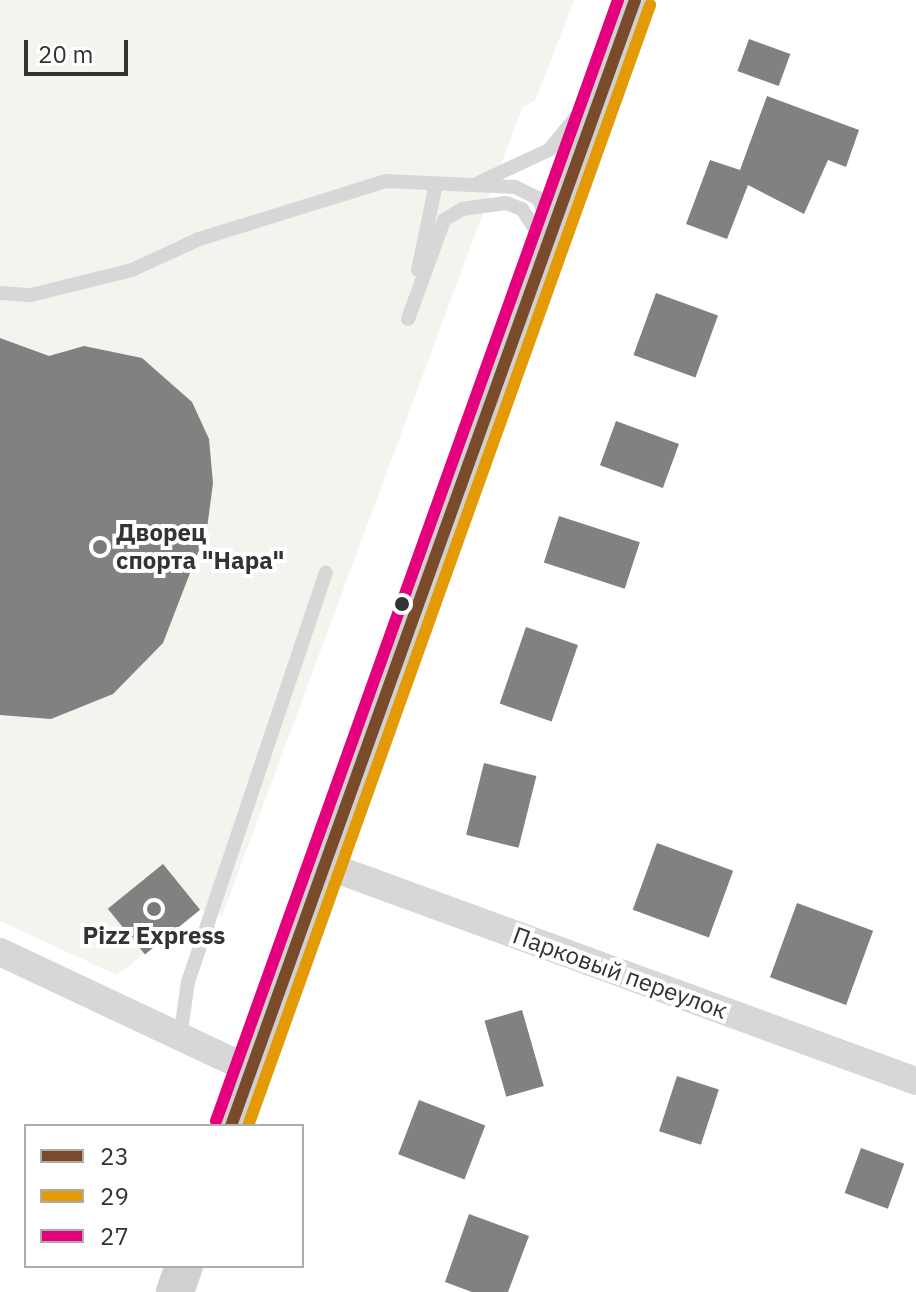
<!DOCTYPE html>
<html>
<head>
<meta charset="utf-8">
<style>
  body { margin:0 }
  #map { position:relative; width:916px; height:1292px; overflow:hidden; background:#fff; font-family:"IBM Plex Sans",sans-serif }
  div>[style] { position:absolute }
  .green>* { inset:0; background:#f1f5ed }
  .building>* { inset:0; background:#818181; transform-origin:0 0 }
  .lane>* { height:14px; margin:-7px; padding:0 7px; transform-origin:7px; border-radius:7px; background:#d7d7d7 }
  .street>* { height:28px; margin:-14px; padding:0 14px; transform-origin:14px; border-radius:14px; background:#d7d7d7 }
  .secondary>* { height:38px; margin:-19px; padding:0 19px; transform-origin:19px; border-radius:19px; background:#d0d0d0 }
  .bus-1>* { height:12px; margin:-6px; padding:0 6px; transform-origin:6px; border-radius:6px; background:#7a4b2a }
  .bus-2>* { height:12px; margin:-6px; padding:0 6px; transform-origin:6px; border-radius:6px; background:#e39a05 }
  .bus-3>* { height:12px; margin:-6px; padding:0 6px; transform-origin:6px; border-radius:6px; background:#e5007d }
  .dots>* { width:22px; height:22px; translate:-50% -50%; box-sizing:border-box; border:4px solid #fff; border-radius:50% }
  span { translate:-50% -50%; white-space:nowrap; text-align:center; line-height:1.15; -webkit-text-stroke:8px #fff; paint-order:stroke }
  .poi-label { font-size:24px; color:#333; font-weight:700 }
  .left { translate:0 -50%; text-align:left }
  .street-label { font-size:24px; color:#333 }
  .legend { position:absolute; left:24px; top:1124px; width:280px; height:144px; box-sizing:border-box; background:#fff; border:2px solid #adadad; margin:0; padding:10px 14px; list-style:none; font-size:24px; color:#333 }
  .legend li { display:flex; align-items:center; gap:16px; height:40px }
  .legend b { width:40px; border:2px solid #adadad }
  .scale { position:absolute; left:24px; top:40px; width:104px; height:36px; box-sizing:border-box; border:4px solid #333; border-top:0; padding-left:10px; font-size:24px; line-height:28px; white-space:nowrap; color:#333; -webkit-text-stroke:6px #fff; paint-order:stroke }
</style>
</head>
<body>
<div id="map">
  <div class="green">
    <i style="clip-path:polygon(0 0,574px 0,536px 99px,522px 108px,222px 916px,200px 910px,163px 865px,109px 909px,144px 954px,117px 975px,0 921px)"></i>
  </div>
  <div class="building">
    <i style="left:749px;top:39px;width:44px;height:34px;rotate:20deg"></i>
    <i style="clip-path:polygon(767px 96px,859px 130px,846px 167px,828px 160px,804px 214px,748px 185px,727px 239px,686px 224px,710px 160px,740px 170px)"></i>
    <i style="left:656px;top:293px;width:66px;height:66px;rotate:20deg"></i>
    <i style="clip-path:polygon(0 338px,49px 356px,84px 346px,142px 358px,192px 402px,209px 439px,213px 483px,207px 529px,163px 643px,113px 694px,51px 719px,0 715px)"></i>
    <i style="left:616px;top:421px;width:67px;height:47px;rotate:20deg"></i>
    <i style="left:559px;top:516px;width:85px;height:49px;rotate:18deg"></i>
    <i style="left:526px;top:627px;width:55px;height:81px;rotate:19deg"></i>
    <i style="left:484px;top:763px;width:54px;height:74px;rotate:14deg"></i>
    <i style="left:657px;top:843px;width:81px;height:71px;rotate:20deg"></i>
    <i style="left:163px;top:864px;width:59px;height:71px;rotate:51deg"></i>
    <i style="left:797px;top:903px;width:81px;height:79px;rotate:20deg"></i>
    <i style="left:522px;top:1010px;width:79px;height:39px;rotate:74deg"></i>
    <i style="left:677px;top:1076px;width:44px;height:58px;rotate:18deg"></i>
    <i style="left:419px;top:1100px;width:71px;height:58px;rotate:21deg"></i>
    <i style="left:861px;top:1148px;width:46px;height:48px;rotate:20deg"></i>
    <i style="clip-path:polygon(469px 1214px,529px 1236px,508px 1292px,472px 1292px,445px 1282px)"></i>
  </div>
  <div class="lane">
    <i style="left:480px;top:182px;width:76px;rotate:-24.9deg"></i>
    <i style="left:549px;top:150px;width:43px;rotate:-50.7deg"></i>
    <i style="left:418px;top:270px;width:88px;rotate:-78.2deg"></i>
    <i style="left:0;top:293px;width:31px;rotate:4deg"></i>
    <i style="left:31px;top:295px;width:104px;rotate:-13.9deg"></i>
    <i style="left:132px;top:270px;width:74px;rotate:-24.8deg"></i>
    <i style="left:199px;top:239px;width:196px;rotate:-17.2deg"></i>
    <i style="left:386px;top:181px;width:129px;rotate:2.7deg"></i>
    <i style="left:515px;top:187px;width:25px;rotate:26deg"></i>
    <i style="left:538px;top:198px;width:25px;rotate:67deg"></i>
    <i style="left:408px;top:319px;width:105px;rotate:-70deg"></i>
    <i style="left:444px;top:220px;width:21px;rotate:-31deg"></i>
    <i style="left:462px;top:209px;width:44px;rotate:-7.8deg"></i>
    <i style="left:506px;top:203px;width:17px;rotate:21deg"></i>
    <i style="left:522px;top:209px;width:38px;rotate:57deg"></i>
    <i style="left:180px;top:1037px;width:56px;rotate:-81.7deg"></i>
    <i style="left:188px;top:982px;width:432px;rotate:-71.4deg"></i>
  </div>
  <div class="street">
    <i style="left:325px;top:865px;width:629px;rotate:20.08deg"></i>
    <i style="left:0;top:952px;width:277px;rotate:25.2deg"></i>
  </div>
  <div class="secondary">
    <i style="left:231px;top:1126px;width:1196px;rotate:-70.26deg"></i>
    <i style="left:175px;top:1292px;width:28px;rotate:-71deg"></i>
  </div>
  <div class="bus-1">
    <i style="left:231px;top:1126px;width:1196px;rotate:-70.26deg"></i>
  </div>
  <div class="bus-2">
    <i style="left:248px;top:1126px;width:1191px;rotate:-70.27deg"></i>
  </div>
  <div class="bus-3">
    <i style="left:216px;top:1121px;width:1191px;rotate:-70.27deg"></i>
  </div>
  <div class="dots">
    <i style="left:100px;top:547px;background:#7a7a7a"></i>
    <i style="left:402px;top:604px;background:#333"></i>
    <i style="left:154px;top:909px;background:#7a7a7a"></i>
  </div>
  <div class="poi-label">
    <span class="left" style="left:116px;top:547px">Дворец<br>спорта "Нара"</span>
    <span style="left:154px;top:936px">Pizz Express</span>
  </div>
  <div class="street-label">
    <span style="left:620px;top:973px;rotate:20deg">Парковый переулок</span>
  </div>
  <ul class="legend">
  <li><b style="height:10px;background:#7a4b2a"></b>23</li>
  <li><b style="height:10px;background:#e39a05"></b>29</li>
  <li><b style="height:10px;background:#e5007d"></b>27</li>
  </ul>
  <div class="scale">20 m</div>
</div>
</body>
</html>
